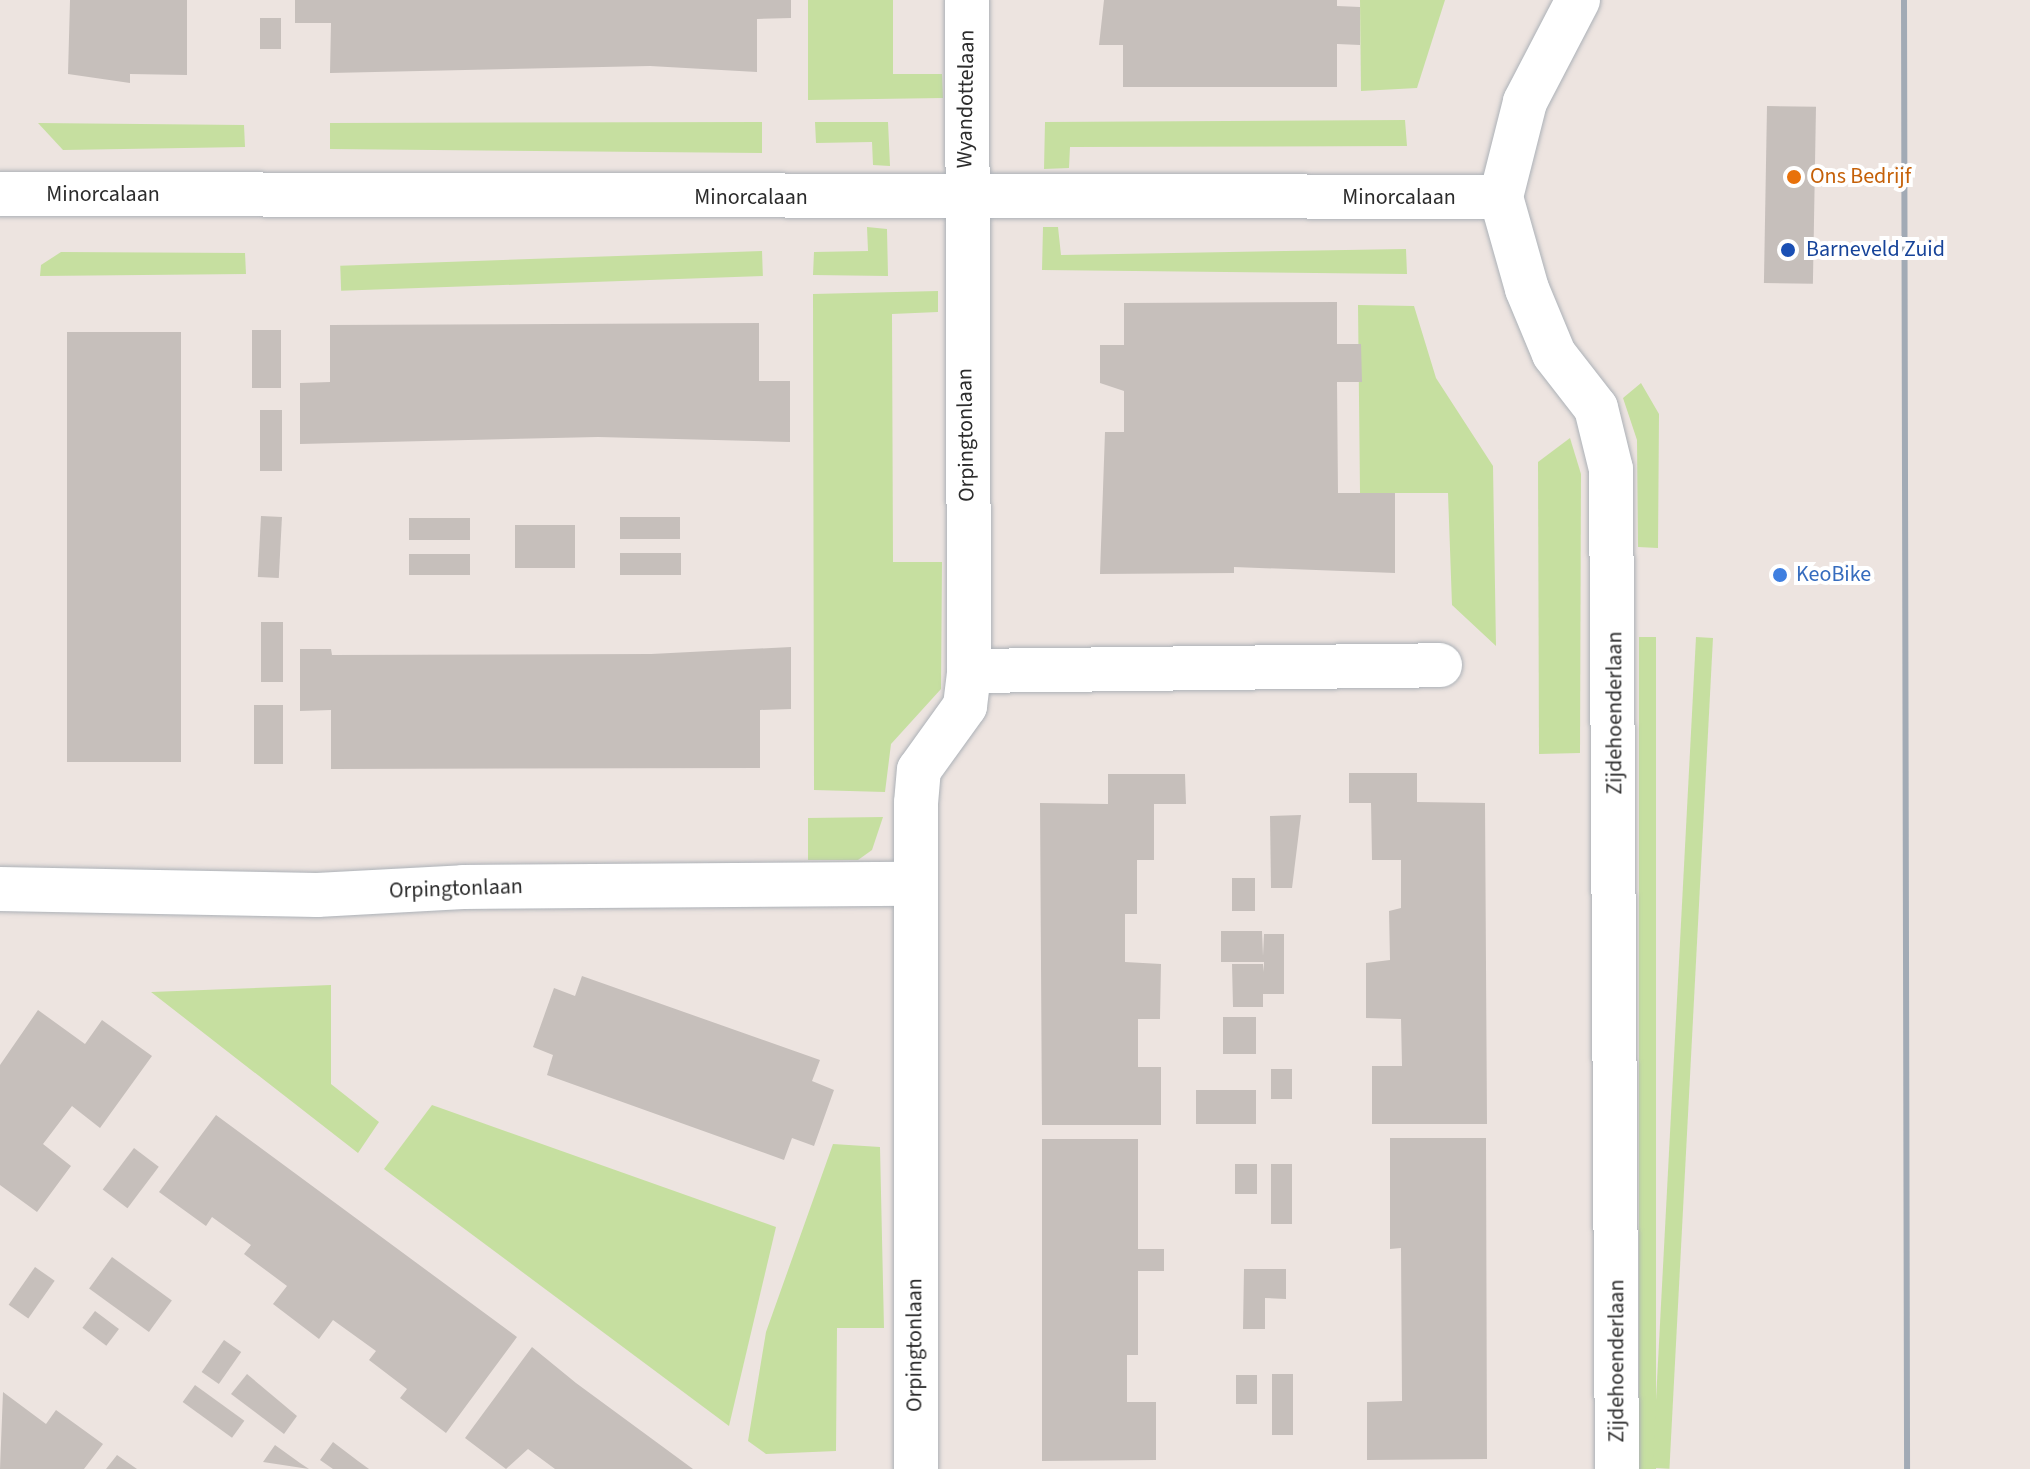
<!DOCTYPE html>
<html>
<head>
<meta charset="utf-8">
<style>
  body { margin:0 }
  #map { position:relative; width:2030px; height:1469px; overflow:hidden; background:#ede4e0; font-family:"Source Sans 3",sans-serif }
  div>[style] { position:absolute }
  .green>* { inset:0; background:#c6dfa0; transform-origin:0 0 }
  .building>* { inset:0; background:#c6bfbb; transform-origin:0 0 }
  .roads { filter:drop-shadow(0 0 2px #acb1b7) drop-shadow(0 0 2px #acb1b7) }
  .minor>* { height:44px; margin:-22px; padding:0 22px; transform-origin:22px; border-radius:22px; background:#fff }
  .rail>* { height:6px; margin:-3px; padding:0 3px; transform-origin:3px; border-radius:3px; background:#a2aab5 }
  .dots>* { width:22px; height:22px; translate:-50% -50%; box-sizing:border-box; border:4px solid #fff; border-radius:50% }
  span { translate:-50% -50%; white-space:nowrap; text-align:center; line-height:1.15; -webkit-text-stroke:8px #fff; paint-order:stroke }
  .street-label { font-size:22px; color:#2c2c2c }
  .food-label { font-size:22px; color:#c56008 }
  .left { translate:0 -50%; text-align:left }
  .transit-label { font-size:22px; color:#164399 }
  .shop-label { font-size:22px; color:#366cbe }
</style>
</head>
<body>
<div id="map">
  <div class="green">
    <i style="clip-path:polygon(808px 0,893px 0,893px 74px,942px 74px,943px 98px,808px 100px)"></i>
    <i style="clip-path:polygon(1360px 0,1445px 0,1417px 88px,1361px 91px)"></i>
    <i style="clip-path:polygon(1405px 120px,1407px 146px,1070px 147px,1069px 168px,1044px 169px,1045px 122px)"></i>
    <i style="clip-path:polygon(762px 122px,762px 153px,330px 149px,330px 123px)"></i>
    <i style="clip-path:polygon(815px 122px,888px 122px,890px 166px,873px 165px,872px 142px,816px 143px)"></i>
    <i style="clip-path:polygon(38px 123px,244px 125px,245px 147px,63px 150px)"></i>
    <i style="clip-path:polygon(867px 227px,887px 229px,888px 276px,813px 275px,814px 252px,868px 251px)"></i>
    <i style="clip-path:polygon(1043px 227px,1058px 227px,1061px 255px,1406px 249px,1407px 274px,1042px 270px)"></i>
    <i style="left:762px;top:251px;width:25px;height:422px;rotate:88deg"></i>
    <i style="clip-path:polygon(61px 252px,245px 253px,246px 274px,40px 276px,41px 265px)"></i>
    <i style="clip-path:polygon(938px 291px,938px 312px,892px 314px,893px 562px,942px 562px,941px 689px,891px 744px,885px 792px,814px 790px,813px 294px)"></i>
    <i style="clip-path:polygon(1358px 305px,1414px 306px,1436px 378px,1493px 466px,1496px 646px,1452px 605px,1448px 493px,1360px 493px)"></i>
    <i style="clip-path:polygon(1641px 383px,1659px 414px,1658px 548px,1638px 547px,1637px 440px,1623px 398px)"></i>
    <i style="clip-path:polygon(1570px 438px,1581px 474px,1580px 753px,1539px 754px,1538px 462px)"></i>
    <i style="left:1656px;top:637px;width:832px;height:17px;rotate:90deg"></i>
    <i style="left:1696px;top:637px;width:17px;height:832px;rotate:3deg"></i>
    <i style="clip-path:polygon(883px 817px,872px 850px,858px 860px,808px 860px,808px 818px)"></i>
    <i style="clip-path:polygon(331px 985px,331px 1084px,379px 1122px,358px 1153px,151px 992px)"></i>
    <i style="clip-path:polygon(432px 1105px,776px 1227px,729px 1426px,384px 1169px)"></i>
    <i style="clip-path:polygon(833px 1144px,880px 1147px,884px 1328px,837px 1328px,836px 1451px,766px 1454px,748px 1441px,766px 1332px)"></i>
  </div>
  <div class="building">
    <i style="clip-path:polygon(70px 0,187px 0,187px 75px,130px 74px,130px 83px,68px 74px)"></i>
    <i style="clip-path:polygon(295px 0,791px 0,791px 18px,757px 19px,757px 72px,650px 66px,330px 73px,331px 23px,295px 23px)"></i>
    <i style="clip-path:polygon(1104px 0,1337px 0,1337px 6px,1360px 7px,1360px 45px,1337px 44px,1337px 87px,1123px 87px,1123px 45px,1099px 45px)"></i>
    <i style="left:281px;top:18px;width:31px;height:21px;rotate:90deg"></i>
    <i style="left:1767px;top:106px;width:49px;height:177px;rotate:1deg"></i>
    <i style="clip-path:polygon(1337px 302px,1337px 344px,1361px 344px,1362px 382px,1337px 382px,1338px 493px,1395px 493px,1395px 573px,1234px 567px,1234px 573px,1100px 574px,1105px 432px,1124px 432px,1124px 391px,1100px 383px,1100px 345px,1124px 345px,1124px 303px)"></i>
    <i style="clip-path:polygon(759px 323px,759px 381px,790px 381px,790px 442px,598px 437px,300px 444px,300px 383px,330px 382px,330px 325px)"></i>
    <i style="left:252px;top:330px;width:29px;height:58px"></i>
    <i style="left:181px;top:332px;width:430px;height:114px;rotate:90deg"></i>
    <i style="left:282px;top:410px;width:61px;height:22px;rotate:90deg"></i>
    <i style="left:261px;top:516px;width:21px;height:61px;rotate:3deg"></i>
    <i style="left:620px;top:517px;width:60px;height:22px"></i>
    <i style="left:409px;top:518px;width:61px;height:22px"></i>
    <i style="left:515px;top:525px;width:60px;height:43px"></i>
    <i style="left:620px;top:553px;width:61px;height:22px"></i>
    <i style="left:409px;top:554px;width:61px;height:21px"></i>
    <i style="left:283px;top:622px;width:60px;height:22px;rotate:90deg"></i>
    <i style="clip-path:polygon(791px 647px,791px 709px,760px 710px,760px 768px,331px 769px,331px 710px,300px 711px,300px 649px,331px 649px,332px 655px,651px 654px)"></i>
    <i style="left:254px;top:705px;width:29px;height:59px"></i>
    <i style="clip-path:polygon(1349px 773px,1417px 773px,1417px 802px,1485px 803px,1487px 1124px,1372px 1124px,1372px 1066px,1402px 1066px,1401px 1019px,1366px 1018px,1366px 963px,1390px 960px,1389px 911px,1401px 908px,1401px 860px,1372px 860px,1371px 803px,1349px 803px)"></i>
    <i style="clip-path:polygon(1108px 774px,1185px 774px,1186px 804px,1154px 804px,1154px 860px,1137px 860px,1137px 914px,1125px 914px,1125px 962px,1161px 964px,1160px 1019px,1138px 1019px,1138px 1067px,1161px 1067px,1161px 1125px,1042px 1125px,1040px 803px,1108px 804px)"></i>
    <i style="clip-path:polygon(1301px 815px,1292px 888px,1271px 888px,1270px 816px)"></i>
    <i style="left:1232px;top:878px;width:23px;height:33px"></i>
    <i style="clip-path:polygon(1221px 931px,1262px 931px,1263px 956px,1264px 934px,1284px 934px,1284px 994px,1263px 994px,1263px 1007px,1233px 1007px,1232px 964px,1263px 964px,1264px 972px,1264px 962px,1221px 962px)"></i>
    <i style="clip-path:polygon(582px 976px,820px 1060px,812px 1081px,834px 1090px,814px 1146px,792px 1138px,784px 1160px,547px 1075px,553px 1055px,533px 1047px,554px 988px,575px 996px)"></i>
    <i style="clip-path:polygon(38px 1010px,85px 1044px,102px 1020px,152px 1056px,100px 1128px,72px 1106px,43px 1144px,71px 1166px,37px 1212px,0 1185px,0 1065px)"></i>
    <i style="left:1223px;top:1017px;width:33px;height:37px"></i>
    <i style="left:1292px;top:1069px;width:30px;height:21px;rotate:90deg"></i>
    <i style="left:1196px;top:1090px;width:60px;height:34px"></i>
    <i style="clip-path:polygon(216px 1115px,517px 1337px,446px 1433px,400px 1398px,407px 1389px,369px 1360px,376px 1351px,333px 1320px,319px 1339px,273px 1304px,287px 1286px,244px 1254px,251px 1245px,212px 1217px,206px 1226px,159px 1192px)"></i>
    <i style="clip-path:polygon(1390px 1138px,1486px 1138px,1487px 1459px,1367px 1460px,1367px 1402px,1402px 1401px,1401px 1248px,1390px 1249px)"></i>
    <i style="clip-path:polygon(1042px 1139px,1138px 1139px,1138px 1249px,1164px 1249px,1164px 1271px,1138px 1271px,1138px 1355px,1127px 1355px,1127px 1402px,1156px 1402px,1156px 1460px,1042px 1461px)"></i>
    <i style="left:134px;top:1148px;width:31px;height:52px;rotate:37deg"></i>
    <i style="left:1235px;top:1164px;width:22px;height:30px"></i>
    <i style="left:1271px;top:1164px;width:21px;height:60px"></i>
    <i style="left:112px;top:1257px;width:74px;height:39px;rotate:36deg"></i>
    <i style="left:35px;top:1267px;width:24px;height:46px;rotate:35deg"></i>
    <i style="clip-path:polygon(1244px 1269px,1286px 1269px,1286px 1299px,1265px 1298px,1265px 1329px,1243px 1329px)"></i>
    <i style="left:95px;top:1311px;width:30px;height:21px;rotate:37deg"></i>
    <i style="left:224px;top:1340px;width:21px;height:39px;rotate:35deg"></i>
    <i style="clip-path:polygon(532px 1347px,576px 1383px,693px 1469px,555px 1469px,528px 1449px,506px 1469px,465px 1438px)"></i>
    <i style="clip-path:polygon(247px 1374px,297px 1416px,284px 1434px,231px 1394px)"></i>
    <i style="left:1272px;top:1374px;width:21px;height:61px"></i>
    <i style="left:1236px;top:1375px;width:21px;height:29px"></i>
    <i style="left:195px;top:1385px;width:61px;height:21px;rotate:36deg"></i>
    <i style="clip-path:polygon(3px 1392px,46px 1424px,56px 1410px,103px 1444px,84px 1469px,0 1469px)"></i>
    <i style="clip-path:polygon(333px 1442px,358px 1461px,369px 1469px,333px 1469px,320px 1460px)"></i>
    <i style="clip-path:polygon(275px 1445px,300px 1463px,309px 1469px,263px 1462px)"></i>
    <i style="clip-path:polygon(117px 1455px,137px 1469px,106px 1469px)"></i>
  </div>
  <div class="roads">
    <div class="minor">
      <i style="left:1578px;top:0;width:115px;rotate:117.5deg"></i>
      <i style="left:1525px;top:102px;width:98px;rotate:104.2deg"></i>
      <i style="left:1501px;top:197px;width:96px;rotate:74.2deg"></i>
      <i style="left:1527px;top:289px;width:70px;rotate:67.4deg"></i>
      <i style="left:1554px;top:354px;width:68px;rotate:52.1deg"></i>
      <i style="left:1596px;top:408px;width:63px;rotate:76.2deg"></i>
      <i style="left:1611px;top:469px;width:1000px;rotate:89.66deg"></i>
      <i style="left:0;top:194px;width:1501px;rotate:0.11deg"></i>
      <i style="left:969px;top:671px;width:471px;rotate:-0.7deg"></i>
      <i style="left:0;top:889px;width:317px;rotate:1.1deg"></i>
      <i style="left:317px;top:895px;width:146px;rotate:-3.1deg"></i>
      <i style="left:463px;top:887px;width:449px;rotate:-0.4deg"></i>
      <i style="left:916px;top:1469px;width:666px;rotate:-90deg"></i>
      <i style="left:916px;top:803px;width:33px;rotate:-85deg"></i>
      <i style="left:919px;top:770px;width:79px;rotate:-54.3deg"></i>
      <i style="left:965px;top:706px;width:35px;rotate:-83deg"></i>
      <i style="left:969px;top:671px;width:671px;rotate:-90.17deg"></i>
    </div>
  </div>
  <div class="rail">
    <i style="left:1904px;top:0;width:1469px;rotate:89.88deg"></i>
  </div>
  <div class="dots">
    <i style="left:1794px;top:177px;background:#e8710a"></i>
    <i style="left:1788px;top:250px;background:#1a4fb4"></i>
    <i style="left:1780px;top:575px;background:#3f7fe0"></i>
  </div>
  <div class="street-label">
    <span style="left:966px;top:99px;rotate:-89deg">Wyandottelaan</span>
    <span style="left:103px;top:195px">Minorcalaan</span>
    <span style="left:751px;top:198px">Minorcalaan</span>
    <span style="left:1399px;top:198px">Minorcalaan</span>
    <span style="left:966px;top:435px;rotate:-91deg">Orpingtonlaan</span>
    <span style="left:1615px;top:713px;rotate:-90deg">Zijdehoenderlaan</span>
    <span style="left:456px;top:889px;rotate:-2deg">Orpingtonlaan</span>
    <span style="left:915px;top:1345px;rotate:-90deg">Orpingtonlaan</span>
    <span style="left:1617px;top:1361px;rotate:-90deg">Zijdehoenderlaan</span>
  </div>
  <div class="food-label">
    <span class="left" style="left:1810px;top:177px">Ons Bedrijf</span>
  </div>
  <div class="transit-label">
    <span class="left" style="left:1806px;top:250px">Barneveld Zuid</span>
  </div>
  <div class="shop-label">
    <span class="left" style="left:1796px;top:575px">KeoBike</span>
  </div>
</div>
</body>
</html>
